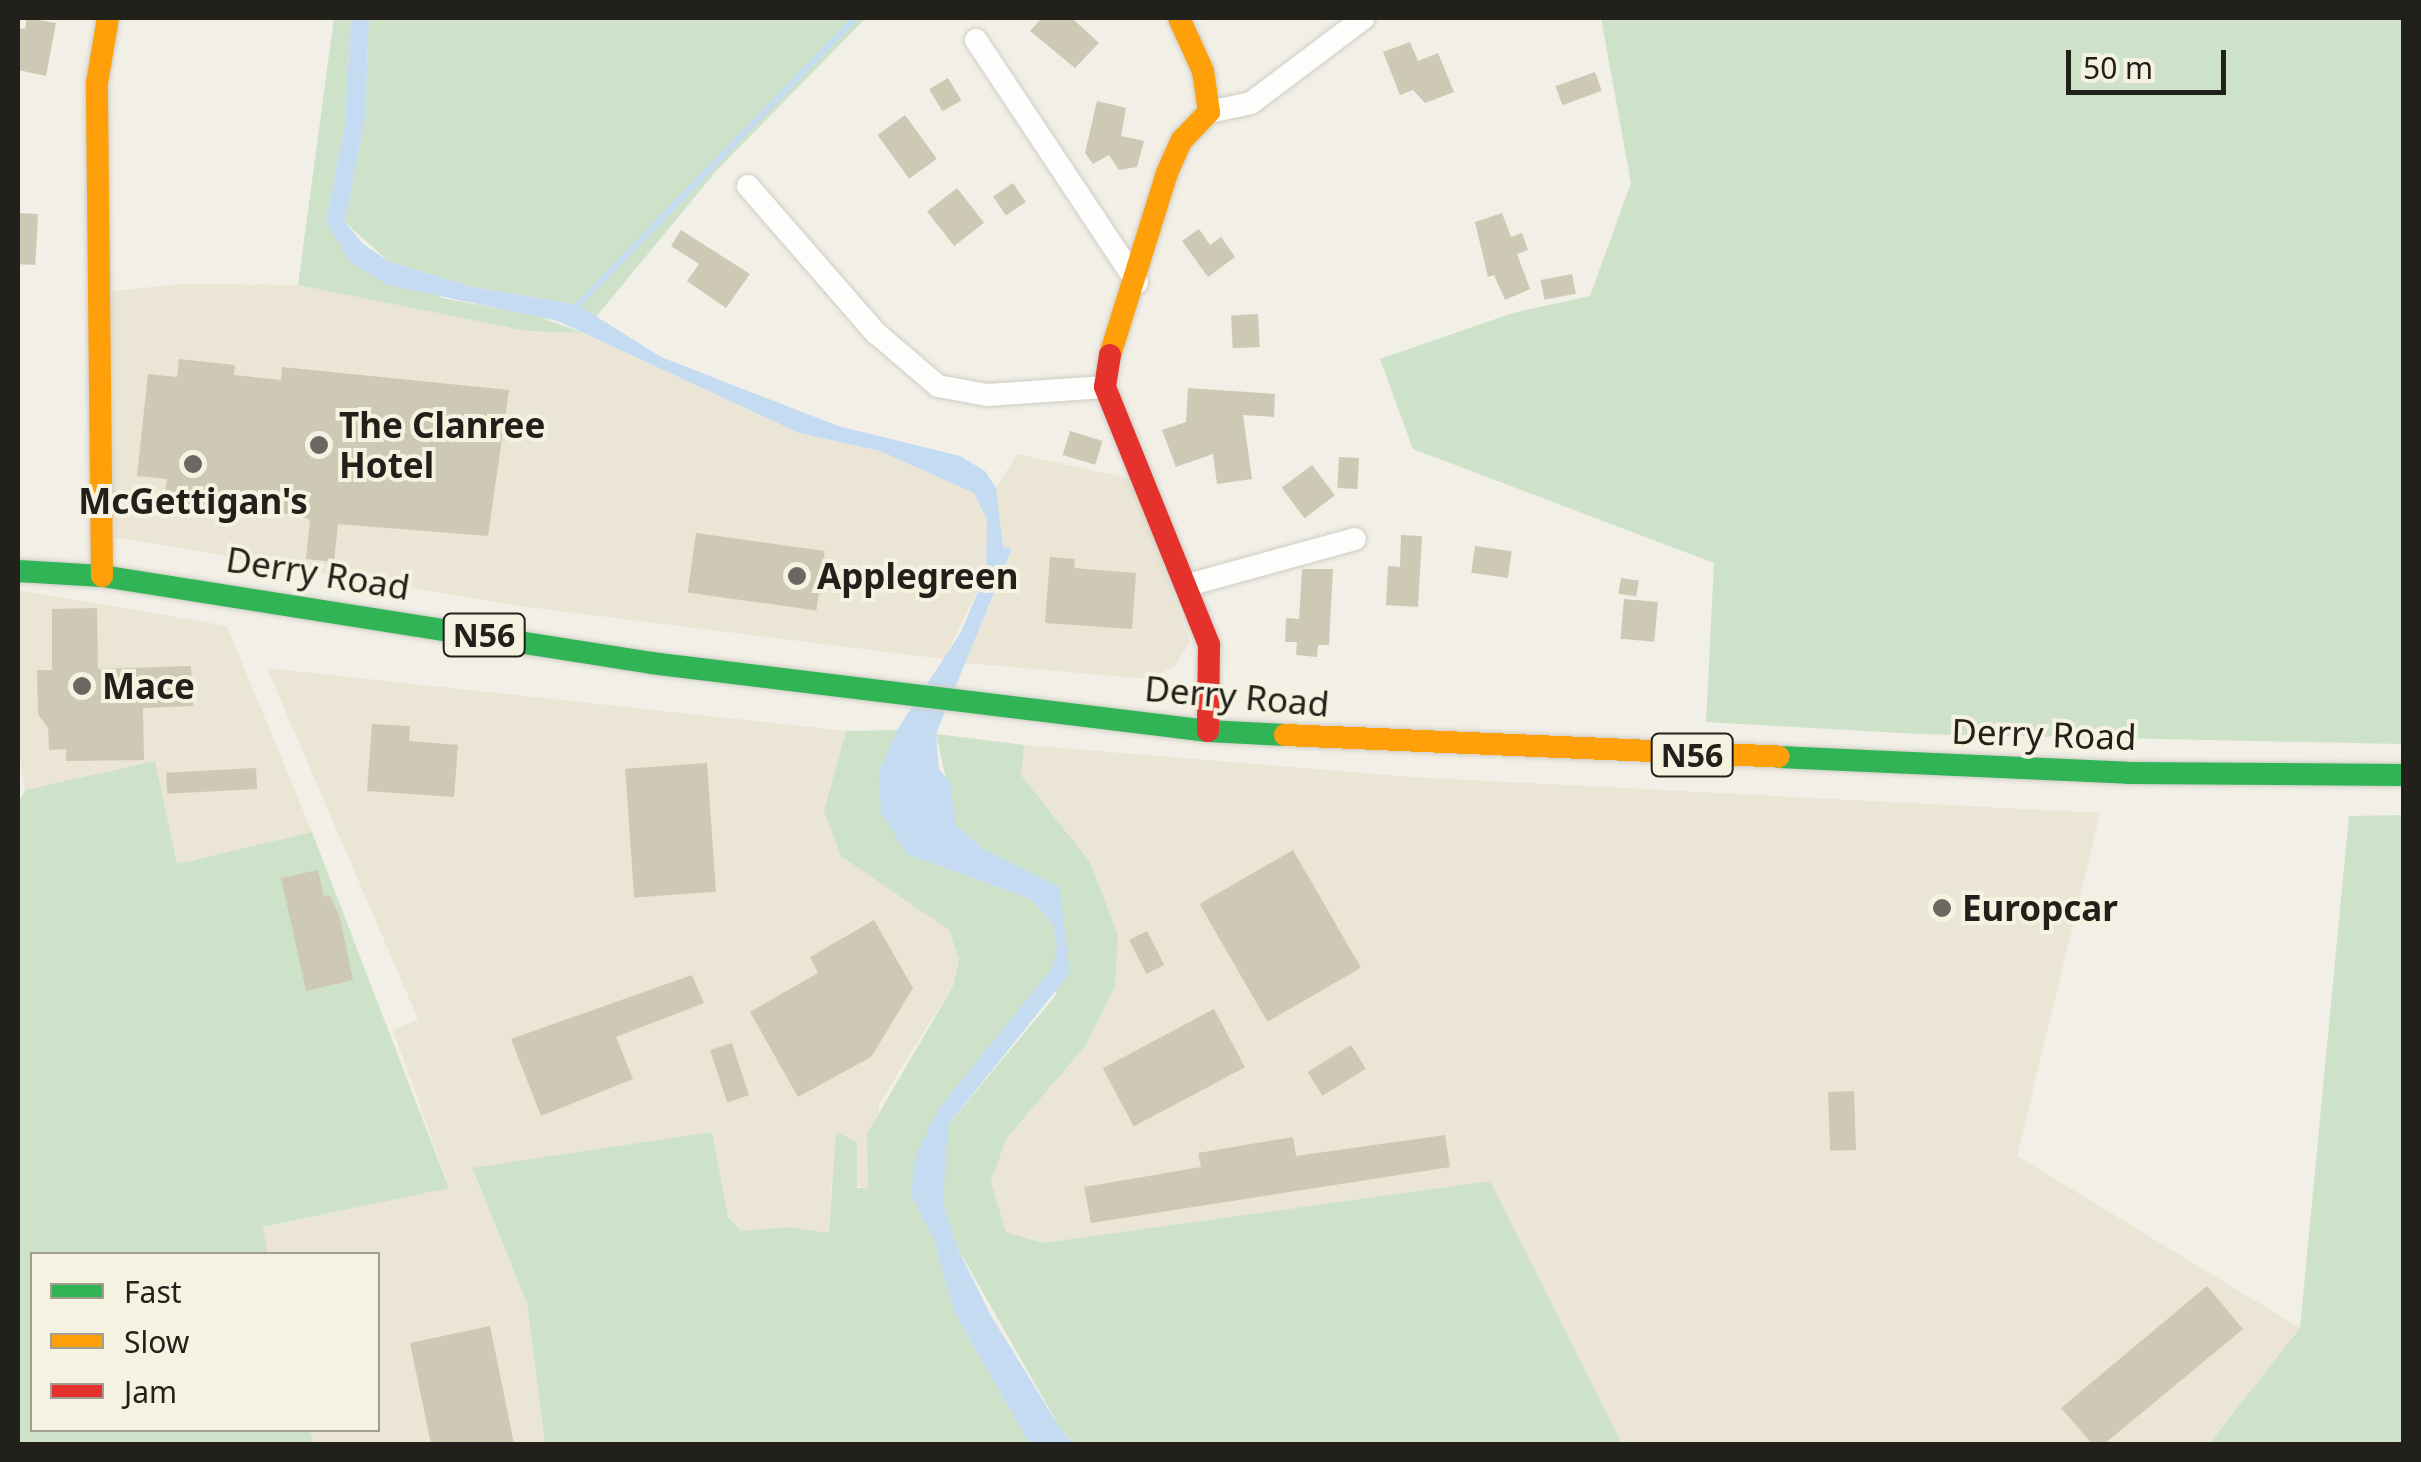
<!DOCTYPE html>
<html>
<head>
<meta charset="utf-8">
<style>
  body { margin:0 }
  #map { position:relative; width:2421px; height:1462px; overflow:hidden; background:#f1efe6; font-family:"Noto Sans",sans-serif }
  div>[style] { position:absolute }
  .built>* { inset:0; background:#eae5d4 }
  .green>* { inset:0; background:#cee2ca }
  .water>* { inset:0; background:#c4dbf2 }
  .stream>* { height:6px; margin:-3px; padding:0 3px; transform-origin:3px; border-radius:3px; background:#c4dbf2 }
  .building>* { inset:0; background:#cec9b5; transform-origin:0 0 }
  .roads { filter:drop-shadow(0 0 2px #ceccc4) drop-shadow(0 0 2px #ceccc4) }
  .street>* { height:22px; margin:-11px; padding:0 11px; transform-origin:11px; border-radius:11px; background:#fdfdfb }
  .fast>* { height:22px; margin:-11px; padding:0 11px; transform-origin:11px; border-radius:11px; background:#30b455 }
  .slow>* { height:22px; margin:-11px; padding:0 11px; transform-origin:11px; border-radius:11px; background:#ff9f0a }
  .jam>* { height:22px; margin:-11px; padding:0 11px; transform-origin:11px; border-radius:11px; background:#e5322d }
  .dots>* { width:28px; height:28px; translate:-50% -50%; box-sizing:border-box; border:5px solid #f6f2e1; border-radius:50% }
  span { translate:-50% -50%; white-space:nowrap; text-align:center; line-height:1.15; -webkit-text-stroke:8px #f6f2e1; paint-order:stroke }
  .shield-label span { padding:2px 8px; background:#f6f2e1; border:2px solid; border-radius:8px; -webkit-text-stroke-width:0 }
  .shield-label { font-size:32px; color:#22201a; font-weight:700 }
  .poi-label { font-size:35px; color:#22201a; font-weight:700 }
  .left { translate:0 -50%; text-align:left }
  .street-label { font-size:35px; color:#22201a }
  .frame { position:absolute; inset:0; border:20px solid #22201a; pointer-events:none }
  .legend { position:absolute; left:30px; top:1252px; width:350px; height:180px; box-sizing:border-box; background:#f6f2e1; border:2px solid #a19e91; margin:0; padding:12px 18px; list-style:none; font-size:30px; color:#22201a }
  .legend li { display:flex; align-items:center; gap:20px; height:50px }
  .legend b { width:50px; border:2px solid #a19e91 }
  .scale { position:absolute; left:2066px; top:50px; width:160px; height:45px; box-sizing:border-box; border:5px solid #22201a; border-top:0; padding-left:12px; font-size:30px; line-height:35px; white-space:nowrap; color:#22201a; -webkit-text-stroke:8px #f6f2e1; paint-order:stroke }
</style>
</head>
<body>
<div id="map">
  <div class="built">
    <i style="clip-path:polygon(186px 284px,298px 285px,527px 331px,583px 333px,799px 433px,880px 451px,974px 493px,987px 520px,986px 573px,944px 659px,512px 605px,115px 537px,111px 291px)"></i>
    <i style="clip-path:polygon(1017px 454px,1132px 479px,1190px 642px,1175px 666px,1150px 679px,965px 663px,1012px 550px,1003px 547px,996px 488px)"></i>
    <i style="clip-path:polygon(18px 590px,227px 626px,312px 832px,176px 864px,155px 761px,25px 790px,18px 746px)"></i>
    <i style="clip-path:polygon(267px 668px,846px 731px,824px 811px,949px 930px,959px 960px,953px 985px,879px 1104px,868px 1189px,832px 1177px,829px 1234px,788px 1227px,741px 1231px,728px 1217px,712px 1132px,472px 1169px,527px 1303px,545px 1444px,313px 1444px,310px 1430px,378px 1430px,378px 1254px,268px 1254px,262px 1228px,449px 1187px,393px 1030px,418px 1019px)"></i>
    <i style="clip-path:polygon(1024px 745px,1412px 777px,2100px 813px,2017px 1156px,2300px 1328px,2209px 1444px,1622px 1444px,1490px 1181px,1042px 1243px,1006px 1232px,991px 1182px,1006px 1139px,1086px 1045px,1115px 986px,1118px 935px,1090px 862px,1021px 775px)"></i>
  </div>
  <div class="green">
    <i style="clip-path:polygon(334px 18px,351px 18px,345px 124px,326px 222px,442px 298px,534px 315px,583px 333px,527px 331px,298px 285px)"></i>
    <i style="clip-path:polygon(369px 18px,866px 18px,717px 170px,596px 317px,578px 305px,472px 287px,388px 261px,345px 222px,365px 118px)"></i>
    <i style="clip-path:polygon(1601px 18px,2403px 18px,2403px 744px,1918px 734px,1706px 722px,1714px 563px,1413px 449px,1380px 359px,1513px 313px,1590px 296px,1631px 183px)"></i>
    <i style="clip-path:polygon(897px 730px,879px 771px,907px 854px,1031px 899px,1052px 923px,1057px 944px,1054px 967px,938px 1110px,911px 1195px,934px 1240px,954px 1312px,1030px 1444px,545px 1444px,527px 1303px,472px 1168px,712px 1132px,728px 1217px,741px 1231px,789px 1227px,829px 1233px,836px 1132px,857px 1142px,857px 1188px,868px 1188px,867px 1134px,953px 986px,959px 960px,949px 930px,841px 856px,824px 811px,846px 731px)"></i>
    <i style="clip-path:polygon(936px 734px,1024px 745px,1021px 775px,1090px 862px,1118px 935px,1115px 986px,1086px 1045px,1006px 1139px,991px 1182px,1006px 1232px,1042px 1243px,1490px 1181px,1622px 1444px,1077px 1444px,1063px 1433px,957px 1247px,943px 1202px,942px 1169px,948px 1125px,1056px 995px,1059px 887px,982px 848px,956px 825px)"></i>
    <i style="clip-path:polygon(155px 761px,177px 864px,312px 832px,449px 1188px,263px 1227px,268px 1254px,32px 1254px,32px 1430px,310px 1430px,313px 1444px,18px 1444px,18px 803px,25px 790px)"></i>
    <i style="clip-path:polygon(2403px 815px,2403px 1444px,2209px 1444px,2300px 1328px,2349px 816px)"></i>
  </div>
  <div class="water">
    <i style="clip-path:polygon(351px 18px,369px 18px,365px 118px,345px 222px,363px 244px,388px 261px,472px 287px,578px 305px,661px 357px,838px 426px,960px 456px,985px 471px,996px 488px,1003px 547px,1012px 549px,936px 734px,939px 769px,950px 783px,956px 825px,982px 848px,1059px 887px,1070px 973px,948px 1125px,943px 1202px,957px 1247px,990px 1314px,1063px 1433px,1076px 1444px,1030px 1444px,954px 1312px,934px 1240px,911px 1195px,915px 1157px,938px 1110px,1053px 967px,1057px 944px,1052px 923px,1031px 899px,907px 854px,881px 813px,879px 771px,897px 730px,961px 632px,986px 573px,987px 520px,974px 493px,880px 451px,799px 433px,558px 321px,388px 285px,351px 263px,326px 222px,345px 124px)"></i>
  </div>
  <div class="stream">
    <i style="left:578px;top:305px;width:399px;rotate:-46deg"></i>
  </div>
  <div class="building">
    <i style="clip-path:polygon(27px 18px,56px 23px,46px 76px,18px 70px,18px 28px,25px 29px)"></i>
    <i style="clip-path:polygon(1042px 18px,1072px 18px,1099px 43px,1075px 68px,1030px 31px)"></i>
    <i style="clip-path:polygon(1410px 42px,1418px 61px,1438px 53px,1454px 92px,1425px 103px,1413px 90px,1400px 95px,1383px 52px)"></i>
    <i style="left:1595px;top:72px;width:20px;height:42px;rotate:70deg"></i>
    <i style="left:948px;top:78px;width:26px;height:22px;rotate:59deg"></i>
    <i style="clip-path:polygon(1097px 101px,1126px 108px,1121px 136px,1144px 141px,1137px 167px,1119px 170px,1109px 155px,1093px 164px,1085px 153px)"></i>
    <i style="left:905px;top:115px;width:54px;height:34px;rotate:54deg"></i>
    <i style="left:1013px;top:183px;width:23px;height:24px;rotate:56deg"></i>
    <i style="left:957px;top:188px;width:44px;height:38px;rotate:52deg"></i>
    <i style="left:18px;top:213px;width:20px;height:51px;rotate:3deg"></i>
    <i style="clip-path:polygon(1502px 213px,1511px 237px,1522px 233px,1528px 250px,1517px 254px,1530px 289px,1505px 300px,1494px 275px,1488px 277px,1475px 222px)"></i>
    <i style="clip-path:polygon(1199px 229px,1210px 245px,1221px 237px,1235px 257px,1208px 277px,1182px 241px)"></i>
    <i style="clip-path:polygon(681px 230px,750px 274px,726px 308px,687px 281px,699px 264px,671px 246px)"></i>
    <i style="left:1572px;top:274px;width:20px;height:32px;rotate:79deg"></i>
    <i style="left:1258px;top:314px;width:33px;height:27px;rotate:87deg"></i>
    <i style="clip-path:polygon(179px 359px,235px 365px,234px 375px,281px 380px,282px 367px,509px 390px,488px 536px,338px 524px,334px 562px,306px 559px,310px 520px,298px 515px,164px 501px,167px 479px,137px 476px,148px 374px,177px 377px)"></i>
    <i style="clip-path:polygon(1188px 388px,1275px 394px,1274px 417px,1243px 415px,1252px 479px,1217px 484px,1213px 454px,1176px 467px,1162px 430px,1186px 422px)"></i>
    <i style="left:1070px;top:431px;width:34px;height:25px;rotate:17deg"></i>
    <i style="left:1339px;top:457px;width:20px;height:31px;rotate:3deg"></i>
    <i style="left:1312px;top:465px;width:38px;height:38px;rotate:53deg"></i>
    <i style="left:696px;top:533px;width:130px;height:60px;rotate:8deg"></i>
    <i style="clip-path:polygon(1401px 535px,1422px 536px,1418px 607px,1386px 605px,1388px 566px,1400px 567px)"></i>
    <i style="left:1475px;top:546px;width:37px;height:27px;rotate:8deg"></i>
    <i style="clip-path:polygon(1050px 557px,1075px 559px,1074px 568px,1136px 573px,1132px 629px,1045px 623px)"></i>
    <i style="clip-path:polygon(1302px 569px,1333px 569px,1329px 645px,1318px 645px,1317px 657px,1296px 655px,1297px 642px,1285px 642px,1286px 618px,1299px 619px)"></i>
    <i style="left:1621px;top:578px;width:18px;height:16px;rotate:9deg"></i>
    <i style="left:1624px;top:599px;width:34px;height:40px;rotate:5deg"></i>
    <i style="clip-path:polygon(97px 608px,98px 669px,191px 666px,193px 706px,143px 708px,144px 760px,66px 761px,66px 749px,49px 750px,48px 728px,38px 714px,37px 670px,52px 670px,52px 609px)"></i>
    <i style="clip-path:polygon(372px 724px,410px 726px,409px 741px,458px 745px,454px 797px,367px 791px)"></i>
    <i style="left:707px;top:763px;width:129px;height:82px;rotate:86deg"></i>
    <i style="left:256px;top:768px;width:21px;height:90px;rotate:87deg"></i>
    <i style="left:1293px;top:850px;width:136px;height:108px;rotate:60deg"></i>
    <i style="clip-path:polygon(318px 870px,324px 897px,330px 895px,340px 918px,353px 980px,306px 991px,281px 878px)"></i>
    <i style="clip-path:polygon(874px 920px,913px 988px,871px 1057px,798px 1097px,750px 1012px,818px 973px,810px 957px)"></i>
    <i style="left:1147px;top:931px;width:38px;height:20px;rotate:63deg"></i>
    <i style="clip-path:polygon(692px 975px,704px 1003px,616px 1037px,633px 1079px,541px 1116px,511px 1039px)"></i>
    <i style="left:1214px;top:1009px;width:66px;height:126px;rotate:62deg"></i>
    <i style="left:732px;top:1043px;width:55px;height:23px;rotate:72deg"></i>
    <i style="left:1351px;top:1045px;width:28px;height:51px;rotate:58deg"></i>
    <i style="left:1854px;top:1091px;width:59px;height:26px;rotate:88deg"></i>
    <i style="clip-path:polygon(1445px 1135px,1450px 1167px,1091px 1223px,1084px 1187px,1201px 1167px,1198px 1153px,1293px 1137px,1296px 1156px)"></i>
    <i style="clip-path:polygon(2207px 1286px,2243px 1329px,2104px 1444px,2092px 1444px,2061px 1408px)"></i>
    <i style="clip-path:polygon(490px 1326px,514px 1444px,431px 1444px,410px 1343px)"></i>
  </div>
  <div class="roads">
    <div class="street">
      <i style="left:976px;top:40px;width:291px;rotate:56.4deg"></i>
      <i style="left:1209px;top:112px;width:43px;rotate:-12.1deg"></i>
      <i style="left:1251px;top:103px;width:141px;rotate:-37deg"></i>
      <i style="left:748px;top:186px;width:195px;rotate:49deg"></i>
      <i style="left:876px;top:333px;width:82px;rotate:40.5deg"></i>
      <i style="left:938px;top:386px;width:50px;rotate:10.4deg"></i>
      <i style="left:987px;top:395px;width:118px;rotate:-3.9deg"></i>
      <i style="left:1188px;top:585px;width:173px;rotate:-15.4deg"></i>
    </div>
    <div class="fast">
      <i style="left:18px;top:571px;width:84px;rotate:3.4deg"></i>
      <i style="left:102px;top:576px;width:556px;rotate:9deg"></i>
      <i style="left:651px;top:663px;width:561px;rotate:6.96deg"></i>
      <i style="left:1208px;top:731px;width:77px;rotate:3deg"></i>
      <i style="left:1779px;top:757px;width:349px;rotate:2.6deg"></i>
      <i style="left:2128px;top:773px;width:276px;rotate:0.4deg"></i>
    </div>
    <div class="slow">
      <i style="left:1110px;top:355px;width:191px;rotate:-72.6deg"></i>
      <i style="left:1167px;top:173px;width:36px;rotate:-66deg"></i>
      <i style="left:1182px;top:140px;width:39px;rotate:-46deg"></i>
      <i style="left:1209px;top:112px;width:41px;rotate:-98.3deg"></i>
      <i style="left:1203px;top:71px;width:58px;rotate:-114.4deg"></i>
      <i style="left:102px;top:576px;width:493px;rotate:-90.6deg"></i>
      <i style="left:97px;top:83px;width:66px;rotate:-80.4deg"></i>
      <i style="left:1285px;top:735px;width:494px;rotate:2.5deg"></i>
    </div>
    <div class="jam">
      <i style="left:1110px;top:355px;width:32px;rotate:99deg"></i>
      <i style="left:1105px;top:387px;width:278px;rotate:68deg"></i>
      <i style="left:1209px;top:645px;width:86px;rotate:90.7deg"></i>
    </div>
  </div>
  <div class="dots">
    <i style="left:319px;top:445px;background:#6a6861"></i>
    <i style="left:193px;top:464px;background:#6a6861"></i>
    <i style="left:797px;top:576px;background:#6a6861"></i>
    <i style="left:82px;top:686px;background:#6a6861"></i>
    <i style="left:1942px;top:908px;background:#6a6861"></i>
  </div>
  <div class="shield-label">
    <span style="left:484px;top:635px">N56</span>
    <span style="left:1692px;top:755px">N56</span>
  </div>
  <div class="poi-label">
    <span class="left" style="left:339px;top:445px">The Clanree<br>Hotel</span>
    <span style="left:193px;top:501px">McGettigan's</span>
    <span class="left" style="left:817px;top:576px">Applegreen</span>
    <span class="left" style="left:102px;top:686px">Mace</span>
    <span class="left" style="left:1962px;top:908px">Europcar</span>
  </div>
  <div class="street-label">
    <span style="left:318px;top:573px;rotate:9deg">Derry Road</span>
    <span style="left:1237px;top:696px;rotate:5deg">Derry Road</span>
    <span style="left:2044px;top:734px;rotate:2deg">Derry Road</span>
  </div>
  <div class="frame"></div>
  <ul class="legend">
  <li><b style="height:12px;background:#30b455"></b>Fast</li>
  <li><b style="height:12px;background:#ff9f0a"></b>Slow</li>
  <li><b style="height:12px;background:#e5322d"></b>Jam</li>
  </ul>
  <div class="scale">50 m</div>
</div>
</body>
</html>
